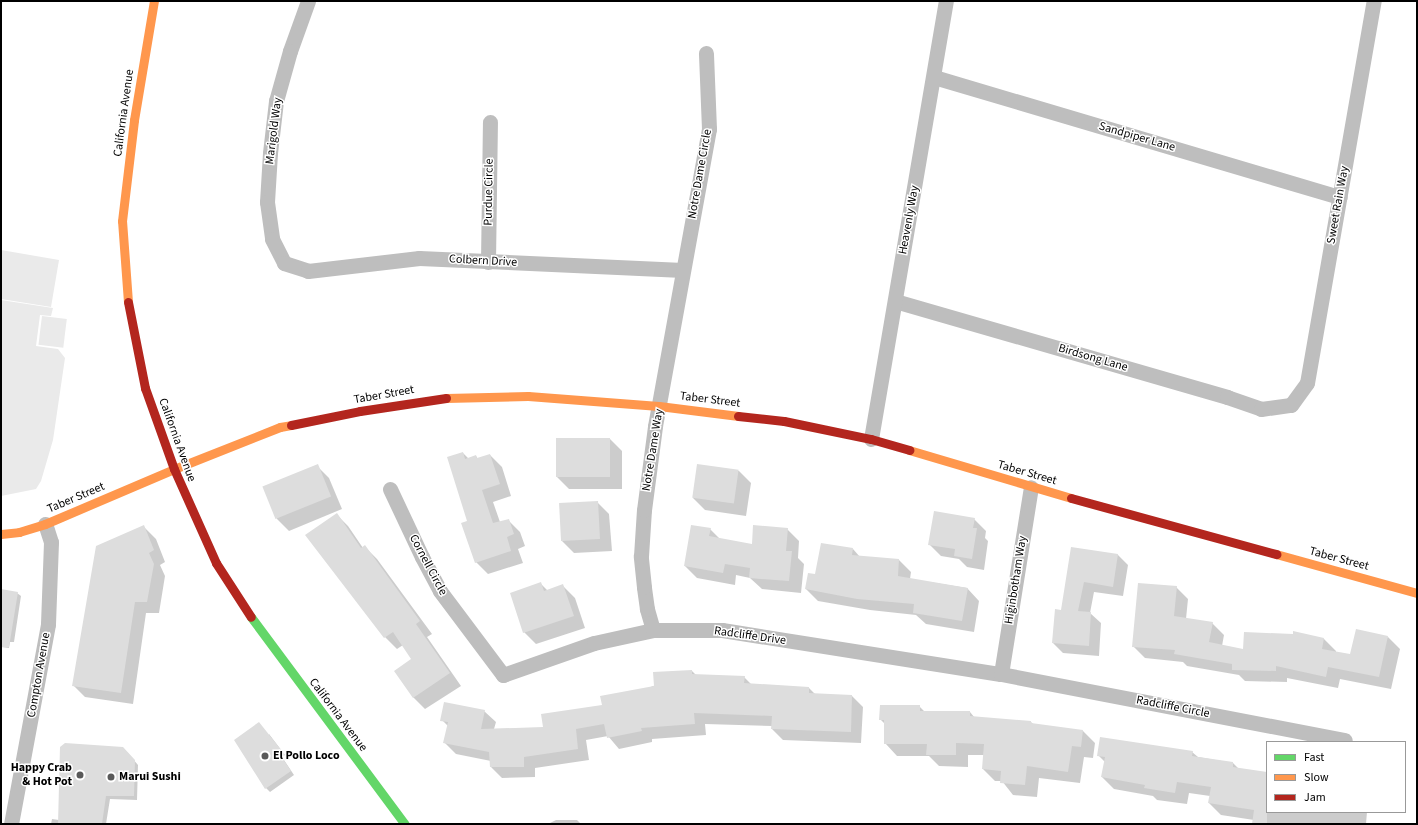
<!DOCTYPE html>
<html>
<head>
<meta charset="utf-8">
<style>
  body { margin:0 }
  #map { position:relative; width:1418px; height:825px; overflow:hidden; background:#fff; font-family:"Source Sans 3",sans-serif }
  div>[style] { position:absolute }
  .green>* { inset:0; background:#eaeaea; transform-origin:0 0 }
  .shadow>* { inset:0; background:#0003 }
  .building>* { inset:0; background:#ddd; transform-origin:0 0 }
  .street>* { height:15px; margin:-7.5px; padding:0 7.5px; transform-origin:7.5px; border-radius:7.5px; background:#bebebe }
  .fast>* { height:9px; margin:-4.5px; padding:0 4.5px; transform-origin:4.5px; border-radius:4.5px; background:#63d668 }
  .slow>* { height:9px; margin:-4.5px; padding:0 4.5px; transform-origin:4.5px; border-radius:4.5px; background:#ff974d }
  .jam>* { height:9px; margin:-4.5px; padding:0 4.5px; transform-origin:4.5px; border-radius:4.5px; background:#b3261e }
  .dots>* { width:11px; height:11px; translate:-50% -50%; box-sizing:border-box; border:2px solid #fff; border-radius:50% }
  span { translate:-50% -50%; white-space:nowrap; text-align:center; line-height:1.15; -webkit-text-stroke:3px #fff; paint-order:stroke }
  .street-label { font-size:12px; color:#000 }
  .poi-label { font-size:12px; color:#000; font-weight:700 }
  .left { translate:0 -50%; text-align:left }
  .right { translate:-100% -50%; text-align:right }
  .frame { position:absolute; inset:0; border:2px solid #000; pointer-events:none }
  .legend { position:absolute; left:1266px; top:741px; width:140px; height:72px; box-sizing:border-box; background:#fff; border:1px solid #999; margin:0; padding:5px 7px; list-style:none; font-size:12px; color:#000 }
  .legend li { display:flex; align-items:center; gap:8px; height:20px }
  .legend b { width:20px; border:1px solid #999 }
</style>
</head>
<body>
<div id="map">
  <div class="green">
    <i style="clip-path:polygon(1px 250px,59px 260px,51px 307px,1px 299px)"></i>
    <i style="clip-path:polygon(1px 300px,53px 308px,51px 316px,40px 315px,36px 346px,58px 349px,65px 358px,53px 440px,41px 481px,36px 489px,1px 496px)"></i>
    <i style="left:42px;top:316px;width:25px;height:29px;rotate:7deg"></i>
  </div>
  <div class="shadow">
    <i style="clip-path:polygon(610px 439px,622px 451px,622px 489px,569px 489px,557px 477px)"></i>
    <i style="clip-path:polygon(463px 453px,469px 459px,476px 456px,478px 459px,490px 455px,502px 467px,511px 496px,493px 502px,500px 522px,508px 520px,520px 532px,525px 546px,518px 549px,523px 563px,488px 574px,476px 562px,468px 522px)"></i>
    <i style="clip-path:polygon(698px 465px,739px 471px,751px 483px,746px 516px,705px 510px,693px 498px)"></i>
    <i style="clip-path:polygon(317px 466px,329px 478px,342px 509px,289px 531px,277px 519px,264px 487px)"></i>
    <i style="clip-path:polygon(597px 502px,609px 514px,612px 551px,574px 553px,562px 541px)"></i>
    <i style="clip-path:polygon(336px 514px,348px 526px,363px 548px,365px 547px,377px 559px,432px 634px,427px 637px,461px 686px,425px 709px,413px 697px,413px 660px,403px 645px,397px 649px,385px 637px)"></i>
    <i style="clip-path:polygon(974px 519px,986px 531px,985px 538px,988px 541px,984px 570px,967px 567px,959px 559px,941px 556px,929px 544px)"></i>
    <i style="clip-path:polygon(144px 527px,156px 539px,165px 562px,160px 565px,165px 576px,159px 613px,146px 613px,133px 704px,85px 697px,73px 685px)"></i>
    <i style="clip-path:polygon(710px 529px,720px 539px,753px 545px,787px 529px,799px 541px,798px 558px,804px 564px,801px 593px,762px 589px,750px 578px,736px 575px,735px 585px,697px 578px,685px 566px)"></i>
    <i style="clip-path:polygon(1072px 548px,1118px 555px,1128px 565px,1123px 596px,1094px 592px,1090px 613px,1101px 623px,1099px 656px,1063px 653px,1053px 643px,1062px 611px)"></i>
    <i style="clip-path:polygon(853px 549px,860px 557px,899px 560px,911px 572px,910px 579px,967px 588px,979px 601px,974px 632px,926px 624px,916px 615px,870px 610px,818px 601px,806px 589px,816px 575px)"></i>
    <i style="clip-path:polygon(540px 583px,548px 591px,563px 586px,575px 598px,585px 628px,536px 644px,524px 632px)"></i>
    <i style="clip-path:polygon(1176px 587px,1188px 599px,1186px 619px,1212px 623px,1224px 635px,1222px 646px,1244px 650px,1294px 635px,1294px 633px,1324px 639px,1336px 651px,1336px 653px,1351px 656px,1388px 637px,1400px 649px,1391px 689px,1340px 679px,1338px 688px,1287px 678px,1287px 682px,1245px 681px,1239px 675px,1187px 666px,1183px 662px,1145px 658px,1133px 646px)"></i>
    <i style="clip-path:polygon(1px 590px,17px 593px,21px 596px,14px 642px,10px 642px,9px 648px,1px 647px)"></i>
    <i style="clip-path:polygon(692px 671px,696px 675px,744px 677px,751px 684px,809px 688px,815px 694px,852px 696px,863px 707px,861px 743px,783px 740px,772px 729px,772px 726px,705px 724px,706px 735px,652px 739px,652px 742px,619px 749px,608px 736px,586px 740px,589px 760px,535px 768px,535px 777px,502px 778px,491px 767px,491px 761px,456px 754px,445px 743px,448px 726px,442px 720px,484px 711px,496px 722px,494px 729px,545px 728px)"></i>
    <i style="clip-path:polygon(919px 706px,925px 712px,970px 712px,975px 718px,1031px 722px,1033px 724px,1083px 731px,1095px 743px,1093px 758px,1084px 757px,1080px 783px,1039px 778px,1037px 797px,1013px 795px,1002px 781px,995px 781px,983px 769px,984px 755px,968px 755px,968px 767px,939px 766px,929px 756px,897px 756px,885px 743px,885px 724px,880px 719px)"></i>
    <i style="clip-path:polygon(269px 734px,285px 755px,282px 757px,294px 775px,270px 792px,266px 788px)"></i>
    <i style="clip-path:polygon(127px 752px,138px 765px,137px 800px,110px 799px,106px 824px,51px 824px,52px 819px,59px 820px)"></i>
    <i style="clip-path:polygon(1192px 752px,1198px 757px,1233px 763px,1239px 769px,1267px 773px,1267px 812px,1367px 812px,1366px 824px,1253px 824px,1254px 820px,1221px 815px,1209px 803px,1210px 796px,1189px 793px,1187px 804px,1157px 800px,1153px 796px,1114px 789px,1102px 777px,1105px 762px,1098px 755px)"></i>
    <i style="clip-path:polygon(556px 820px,577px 820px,581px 824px,548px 824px)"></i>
  </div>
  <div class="building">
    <i style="left:556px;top:438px;width:54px;height:39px"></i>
    <i style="clip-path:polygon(463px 452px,465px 459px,476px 455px,477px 458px,490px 454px,500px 484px,482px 490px,493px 523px,509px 519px,514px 534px,507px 537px,511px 551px,475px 563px,461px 523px,467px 521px,447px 457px)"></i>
    <i style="left:318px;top:464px;width:35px;height:60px;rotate:68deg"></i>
    <i style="left:697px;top:464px;width:42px;height:34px;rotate:8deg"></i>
    <i style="left:598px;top:501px;width:38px;height:39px;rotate:87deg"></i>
    <i style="clip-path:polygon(934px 511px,975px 518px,973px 528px,977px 528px,972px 559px,954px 556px,955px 549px,928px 545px)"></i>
    <i style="clip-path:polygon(337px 513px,361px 548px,365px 545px,420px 621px,416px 624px,450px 673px,413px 698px,394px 671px,411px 659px,393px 632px,384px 638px,305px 535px)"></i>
    <i style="clip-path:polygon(144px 525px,154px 550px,149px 553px,154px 564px,147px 602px,135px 602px,121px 693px,72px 686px,96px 546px)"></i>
    <i style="clip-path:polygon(691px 525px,711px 528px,709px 536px,752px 544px,753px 525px,788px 528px,786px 551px,792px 551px,789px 581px,749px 578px,750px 568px,725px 564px,723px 573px,684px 566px)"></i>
    <i style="clip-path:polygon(821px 543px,853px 548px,852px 555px,899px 559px,898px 576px,968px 588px,962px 621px,913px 613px,914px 604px,857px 599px,805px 589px,808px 573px,815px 574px)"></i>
    <i style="clip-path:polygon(1071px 547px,1118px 554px,1113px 587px,1084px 582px,1078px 611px,1091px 612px,1089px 646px,1052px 643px,1055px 609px,1061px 610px)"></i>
    <i style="clip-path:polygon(541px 582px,544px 591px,563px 584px,574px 616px,523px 633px,510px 593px)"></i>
    <i style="clip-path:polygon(1138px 583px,1177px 586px,1174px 616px,1213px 622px,1209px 642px,1243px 649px,1244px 632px,1293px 634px,1293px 631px,1324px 638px,1322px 649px,1350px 654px,1356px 629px,1388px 636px,1379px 677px,1328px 667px,1326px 677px,1276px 666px,1276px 671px,1232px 670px,1232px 664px,1174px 654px,1175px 650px,1132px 647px)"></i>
    <i style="clip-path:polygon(1px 589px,18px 592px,9px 647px,1px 647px)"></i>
    <i style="clip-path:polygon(692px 670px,692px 674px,745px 676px,744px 683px,809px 687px,809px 693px,852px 695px,851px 732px,771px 729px,772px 716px,694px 713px,695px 724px,641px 728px,642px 731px,607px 738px,604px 724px,576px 729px,578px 749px,524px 757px,524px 767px,490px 767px,489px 752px,443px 743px,448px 722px,440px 721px,444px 702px,485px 710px,481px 729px,543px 727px,541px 714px,602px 705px,600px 696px,654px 686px,653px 672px)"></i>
    <i style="clip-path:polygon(880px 705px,920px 705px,920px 711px,970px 711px,970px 716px,1031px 721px,1031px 723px,1083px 730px,1081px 747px,1072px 746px,1068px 772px,1027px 766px,1025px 785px,1000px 783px,1001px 771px,982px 769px,984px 744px,956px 743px,956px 755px,926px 755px,927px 744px,884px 744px,884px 720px,879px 720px)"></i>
    <i style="clip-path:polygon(259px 722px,282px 751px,279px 753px,291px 771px,265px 789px,234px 740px)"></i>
    <i style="clip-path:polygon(1100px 737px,1193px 751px,1192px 756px,1233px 762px,1233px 767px,1267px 772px,1267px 824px,1252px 824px,1254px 810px,1208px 803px,1211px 787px,1177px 782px,1175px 793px,1144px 788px,1145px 785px,1101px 777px,1105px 757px,1097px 756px)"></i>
    <i style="clip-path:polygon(65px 743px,123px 747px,135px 760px,134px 796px,106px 796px,102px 824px,58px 824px,60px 747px)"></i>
  </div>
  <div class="street">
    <i style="left:308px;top:1px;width:53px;rotate:109.8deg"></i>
    <i style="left:290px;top:51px;width:52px;rotate:105.6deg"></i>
    <i style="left:276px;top:101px;width:52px;rotate:96.6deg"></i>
    <i style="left:270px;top:153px;width:49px;rotate:93.5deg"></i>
    <i style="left:267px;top:202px;width:37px;rotate:82deg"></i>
    <i style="left:272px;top:239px;width:27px;rotate:63deg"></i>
    <i style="left:284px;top:263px;width:25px;rotate:18deg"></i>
    <i style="left:308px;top:271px;width:112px;rotate:-6.7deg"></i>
    <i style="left:419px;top:258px;width:264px;rotate:2.6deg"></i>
    <i style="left:934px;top:77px;width:423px;rotate:16.5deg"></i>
    <i style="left:488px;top:262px;width:140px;rotate:-89.2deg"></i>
    <i style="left:895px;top:301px;width:346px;rotate:16.1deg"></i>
    <i style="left:1227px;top:397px;width:36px;rotate:19deg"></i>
    <i style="left:1261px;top:409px;width:30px;rotate:-8deg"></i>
    <i style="left:1291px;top:405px;width:27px;rotate:-54deg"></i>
    <i style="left:1307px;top:383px;width:388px;rotate:-80.1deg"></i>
    <i style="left:871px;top:439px;width:444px;rotate:-80.3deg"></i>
    <i style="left:390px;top:489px;width:75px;rotate:64.8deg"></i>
    <i style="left:422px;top:557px;width:38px;rotate:62deg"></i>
    <i style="left:440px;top:591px;width:105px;rotate:53.1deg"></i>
    <i style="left:503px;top:675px;width:96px;rotate:-19.4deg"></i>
    <i style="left:594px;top:643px;width:60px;rotate:-12.4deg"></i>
    <i style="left:653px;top:630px;width:69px"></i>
    <i style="left:722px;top:630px;width:282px;rotate:9deg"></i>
    <i style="left:1001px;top:674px;width:350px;rotate:10.9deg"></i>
    <i style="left:653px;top:630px;width:22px;rotate:-106deg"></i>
    <i style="left:647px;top:609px;width:22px;rotate:-98deg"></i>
    <i style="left:644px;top:587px;width:31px;rotate:-96deg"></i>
    <i style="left:641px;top:556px;width:46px;rotate:-86.3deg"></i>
    <i style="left:644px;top:510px;width:85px;rotate:-82.5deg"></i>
    <i style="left:655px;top:426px;width:302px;rotate:-79.7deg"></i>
    <i style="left:709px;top:129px;width:76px;rotate:-92.3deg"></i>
    <i style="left:1001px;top:674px;width:189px;rotate:-80.9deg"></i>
    <i style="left:11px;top:824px;width:203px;rotate:-79.5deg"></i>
    <i style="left:48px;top:624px;width:82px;rotate:-87.9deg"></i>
    <i style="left:51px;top:542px;width:19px;rotate:-108deg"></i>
  </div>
  <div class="fast">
    <i style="left:251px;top:617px;width:258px;rotate:53.4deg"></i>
  </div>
  <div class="slow">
    <i style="left:128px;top:302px;width:81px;rotate:-94.2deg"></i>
    <i style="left:122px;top:221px;width:102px;rotate:-83.2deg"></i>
    <i style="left:134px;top:120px;width:121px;rotate:-80.5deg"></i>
    <i style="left:446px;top:398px;width:82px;rotate:-1.4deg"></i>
    <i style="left:528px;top:396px;width:131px;rotate:4.4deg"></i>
    <i style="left:659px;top:406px;width:80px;rotate:7.2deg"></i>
    <i style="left:909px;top:450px;width:169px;rotate:16.5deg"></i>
    <i style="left:1px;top:534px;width:18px;rotate:-6deg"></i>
    <i style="left:19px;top:532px;width:27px;rotate:-17deg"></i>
    <i style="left:45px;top:524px;width:140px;rotate:-23.1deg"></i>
    <i style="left:174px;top:469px;width:114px;rotate:-21.6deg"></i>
    <i style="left:280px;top:427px;width:11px;rotate:-10deg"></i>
    <i style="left:1276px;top:554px;width:146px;rotate:15.5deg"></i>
  </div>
  <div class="jam">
    <i style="left:128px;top:302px;width:88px;rotate:78.8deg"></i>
    <i style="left:145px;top:388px;width:86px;rotate:70.3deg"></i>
    <i style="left:174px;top:469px;width:103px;rotate:65.9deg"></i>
    <i style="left:216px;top:563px;width:64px;rotate:57.1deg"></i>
    <i style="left:738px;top:416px;width:46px;rotate:6.2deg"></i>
    <i style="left:784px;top:421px;width:89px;rotate:11.7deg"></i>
    <i style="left:871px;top:439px;width:40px;rotate:16deg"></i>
    <i style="left:291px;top:425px;width:70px;rotate:-11.5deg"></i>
    <i style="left:360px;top:411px;width:87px;rotate:-8.6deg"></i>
    <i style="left:1071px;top:498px;width:213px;rotate:15.3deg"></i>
  </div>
  <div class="dots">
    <i style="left:265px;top:756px;background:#595959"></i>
    <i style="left:80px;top:775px;background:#595959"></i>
    <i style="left:111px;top:777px;background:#595959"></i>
  </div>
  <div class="street-label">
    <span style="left:124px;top:113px;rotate:-82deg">California Avenue</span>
    <span style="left:274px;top:131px;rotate:-83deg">Marigold Way</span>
    <span style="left:1137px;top:137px;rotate:16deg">Sandpiper Lane</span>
    <span style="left:700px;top:174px;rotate:-80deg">Notre Dame Circle</span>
    <span style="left:489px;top:192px;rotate:-89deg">Purdue Circle</span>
    <span style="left:1338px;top:205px;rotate:-80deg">Sweet Rain Way</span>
    <span style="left:909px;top:220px;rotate:-80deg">Heavenly Way</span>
    <span style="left:483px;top:261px;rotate:3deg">Colbern Drive</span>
    <span style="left:1093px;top:358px;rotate:16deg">Birdsong Lane</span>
    <span style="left:384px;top:395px;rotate:-10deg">Taber Street</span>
    <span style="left:710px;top:400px;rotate:7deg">Taber Street</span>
    <span style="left:177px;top:440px;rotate:70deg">California Avenue</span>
    <span style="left:653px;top:450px;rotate:-81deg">Notre Dame Way</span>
    <span style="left:1027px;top:473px;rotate:16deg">Taber Street</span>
    <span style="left:76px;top:498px;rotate:-23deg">Taber Street</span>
    <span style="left:1339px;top:559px;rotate:15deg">Taber Street</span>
    <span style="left:428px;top:565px;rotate:62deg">Cornell Circle</span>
    <span style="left:1016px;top:580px;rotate:-81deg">Higinbotham Way</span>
    <span style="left:750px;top:636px;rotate:8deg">Radcliffe Drive</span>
    <span style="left:39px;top:675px;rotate:-80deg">Compton Avenue</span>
    <span style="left:1173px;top:707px;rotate:11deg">Radcliffe Circle</span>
    <span style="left:338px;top:715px;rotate:53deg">California Avenue</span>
  </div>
  <div class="poi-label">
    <span class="left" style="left:273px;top:756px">El Pollo Loco</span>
    <span class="right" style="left:72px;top:775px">Happy Crab<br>&amp; Hot Pot</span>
    <span class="left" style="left:119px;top:777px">Marui Sushi</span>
  </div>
  <div class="frame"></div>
  <ul class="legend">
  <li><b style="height:5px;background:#63d668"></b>Fast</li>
  <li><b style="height:5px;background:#ff974d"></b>Slow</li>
  <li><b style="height:5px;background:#b3261e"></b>Jam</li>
  </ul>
</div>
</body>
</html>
